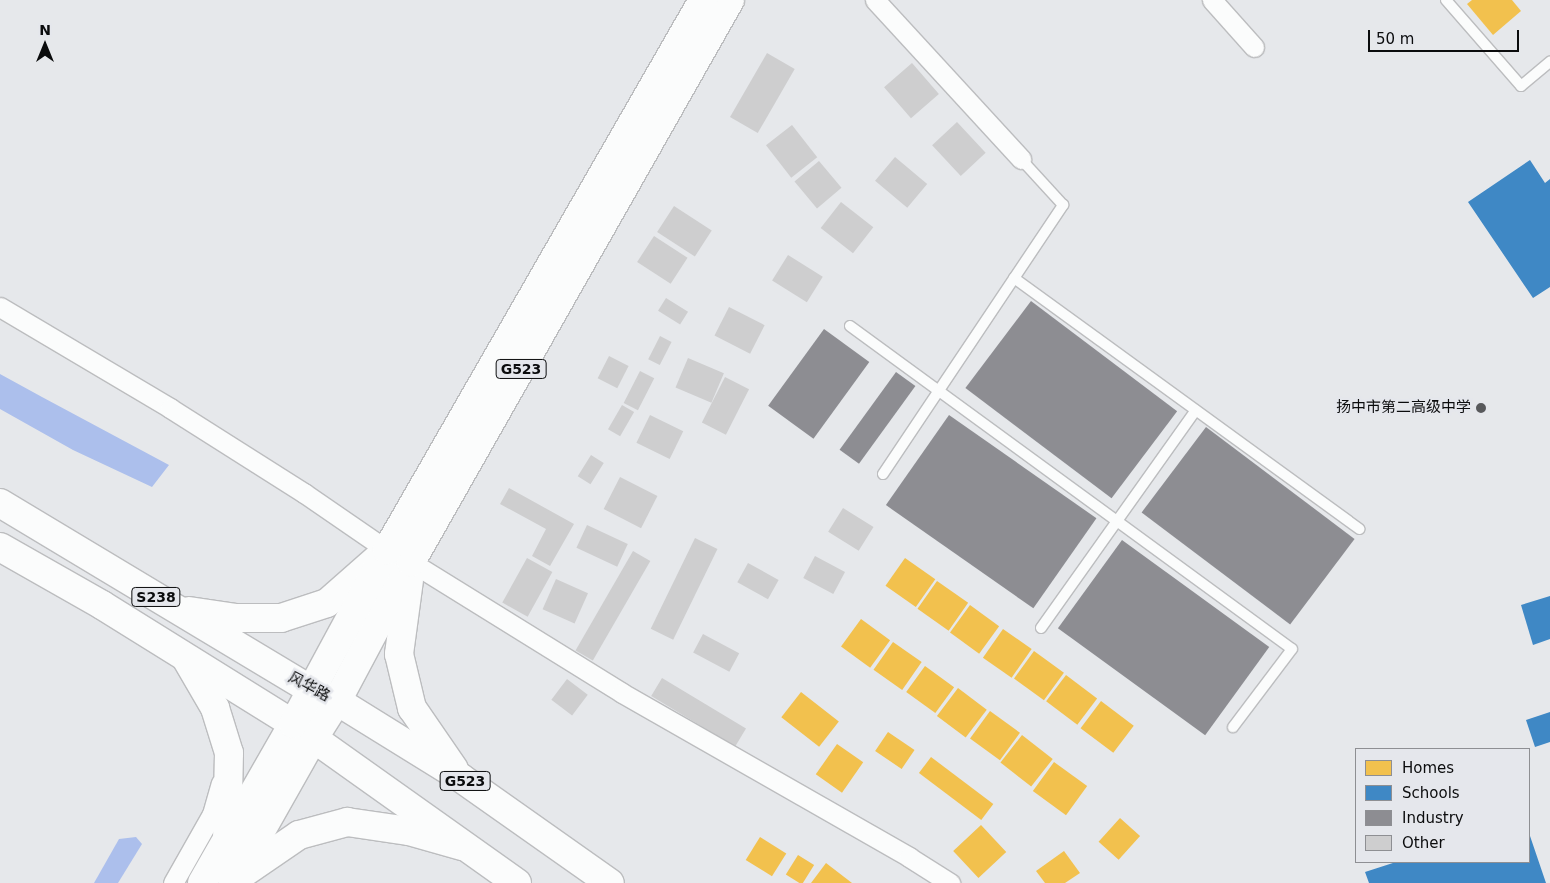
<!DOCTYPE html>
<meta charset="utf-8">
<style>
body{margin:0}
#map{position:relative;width:1550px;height:883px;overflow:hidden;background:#e6e8eb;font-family:"DejaVu Sans","Noto Sans SC",sans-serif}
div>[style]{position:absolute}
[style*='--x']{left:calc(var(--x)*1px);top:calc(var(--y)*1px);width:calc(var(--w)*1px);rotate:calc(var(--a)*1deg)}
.water>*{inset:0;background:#acbfec}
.homes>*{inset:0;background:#f2c14e;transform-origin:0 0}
.schools>*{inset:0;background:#3f88c5}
.industry>*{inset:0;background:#8d8d92;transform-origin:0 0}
.building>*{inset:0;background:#cececf;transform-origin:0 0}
.roads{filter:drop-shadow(1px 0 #bcbdbf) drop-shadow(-1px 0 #bcbdbf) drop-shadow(0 1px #bcbdbf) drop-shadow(0 -1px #bcbdbf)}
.service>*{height:10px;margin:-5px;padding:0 5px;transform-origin:5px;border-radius:5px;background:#fbfcfc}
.minor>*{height:19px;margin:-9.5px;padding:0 9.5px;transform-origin:9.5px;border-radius:9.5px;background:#fbfcfc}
.primary>*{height:28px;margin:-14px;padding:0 14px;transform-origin:14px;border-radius:14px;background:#fbfcfc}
.trunk>*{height:28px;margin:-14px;padding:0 14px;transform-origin:14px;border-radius:14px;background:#fbfcfc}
.dots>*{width:14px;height:14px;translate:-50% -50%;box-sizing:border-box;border:2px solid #e5e7ec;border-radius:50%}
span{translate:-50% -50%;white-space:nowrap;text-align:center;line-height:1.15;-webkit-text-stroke:5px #e5e7ec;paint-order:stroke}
.shield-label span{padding:1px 4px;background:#e5e7ec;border:1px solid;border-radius:4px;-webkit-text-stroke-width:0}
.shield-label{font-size:14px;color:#0b0c0d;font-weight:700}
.poi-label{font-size:15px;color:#0b0c0d}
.right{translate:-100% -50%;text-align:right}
.street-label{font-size:15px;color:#0b0c0d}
.legend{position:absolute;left:1355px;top:748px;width:175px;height:115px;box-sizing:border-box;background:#e5e7ec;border:1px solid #8e8f93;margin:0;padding:6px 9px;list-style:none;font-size:15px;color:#0b0c0d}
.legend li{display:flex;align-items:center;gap:10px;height:25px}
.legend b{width:25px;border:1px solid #8e8f93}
.north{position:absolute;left:20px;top:20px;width:50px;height:50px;-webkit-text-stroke:4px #e5e7ec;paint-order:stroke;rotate:0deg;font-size:14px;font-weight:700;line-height:20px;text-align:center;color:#0b0c0d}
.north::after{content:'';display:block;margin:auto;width:18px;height:22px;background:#0b0c0d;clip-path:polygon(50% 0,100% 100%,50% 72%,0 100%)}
.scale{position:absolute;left:1368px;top:30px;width:151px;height:22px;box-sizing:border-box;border:2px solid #0b0c0d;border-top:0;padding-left:6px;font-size:15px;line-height:18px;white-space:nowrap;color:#0b0c0d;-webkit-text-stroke:4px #e5e7ec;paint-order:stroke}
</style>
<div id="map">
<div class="water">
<i style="clip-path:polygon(0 374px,42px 397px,169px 465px,152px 487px,73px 450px,0 409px)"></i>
<i style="clip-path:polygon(136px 837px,142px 844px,118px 883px,94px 883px,119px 839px)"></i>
</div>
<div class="homes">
<i style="clip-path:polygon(1472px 0,1512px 0,1521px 11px,1493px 35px,1467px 4px)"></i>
<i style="left:905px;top:558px;width:37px;height:34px;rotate:35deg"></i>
<i style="left:937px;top:581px;width:38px;height:34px;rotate:35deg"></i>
<i style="left:970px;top:605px;width:36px;height:34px;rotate:36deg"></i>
<i style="left:861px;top:619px;width:36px;height:34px;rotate:36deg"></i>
<i style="left:1003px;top:629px;width:35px;height:35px;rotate:35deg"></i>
<i style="left:893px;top:642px;width:35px;height:34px;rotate:35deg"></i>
<i style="left:1034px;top:651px;width:37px;height:34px;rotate:36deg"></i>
<i style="left:925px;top:666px;width:36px;height:32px;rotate:36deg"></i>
<i style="left:1066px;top:675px;width:39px;height:33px;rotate:37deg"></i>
<i style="left:958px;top:688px;width:36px;height:35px;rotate:37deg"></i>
<i style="left:801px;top:692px;width:48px;height:32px;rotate:38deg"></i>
<i style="left:1101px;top:701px;width:41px;height:34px;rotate:37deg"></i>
<i style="left:990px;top:711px;width:37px;height:34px;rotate:36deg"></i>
<i style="left:888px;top:732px;width:32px;height:23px;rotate:34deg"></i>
<i style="left:1022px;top:735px;width:39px;height:35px;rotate:38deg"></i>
<i style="left:837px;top:744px;width:32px;height:37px;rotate:35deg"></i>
<i style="left:931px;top:757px;width:78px;height:20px;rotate:37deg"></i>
<i style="left:1054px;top:762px;width:41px;height:36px;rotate:36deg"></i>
<i style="left:1120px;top:818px;width:27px;height:32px;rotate:42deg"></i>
<i style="left:981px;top:825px;width:37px;height:38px;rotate:47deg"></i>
<i style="left:760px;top:837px;width:31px;height:27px;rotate:32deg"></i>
<i style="clip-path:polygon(1064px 851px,1080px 873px,1065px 883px,1045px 883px,1036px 871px)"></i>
<i style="left:798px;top:855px;width:19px;height:23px;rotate:32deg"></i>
<i style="clip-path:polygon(826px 863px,852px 883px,811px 883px)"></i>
</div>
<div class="schools">
<i style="clip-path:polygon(1530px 160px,1545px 183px,1550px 179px,1550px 287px,1533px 298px,1468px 202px)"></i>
<i style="clip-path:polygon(1550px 596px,1550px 639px,1533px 645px,1521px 605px)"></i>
<i style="clip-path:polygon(1550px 712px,1550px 742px,1535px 747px,1526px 720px)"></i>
<i style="clip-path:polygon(1529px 833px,1546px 883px,1369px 883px,1365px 872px,1396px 862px,1529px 862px)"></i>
</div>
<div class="industry">
<i style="left:1031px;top:301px;width:183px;height:109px;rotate:37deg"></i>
<i style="left:824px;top:329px;width:56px;height:95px;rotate:36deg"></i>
<i style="left:896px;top:372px;width:24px;height:96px;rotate:36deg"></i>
<i style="left:949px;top:415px;width:180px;height:110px;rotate:35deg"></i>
<i style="left:1206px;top:427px;width:186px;height:107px;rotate:37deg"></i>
<i style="left:1122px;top:540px;width:182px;height:109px;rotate:36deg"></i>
</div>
<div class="building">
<i style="left:767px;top:53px;width:32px;height:74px;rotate:30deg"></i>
<i style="left:912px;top:63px;width:41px;height:37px;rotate:49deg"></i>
<i style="left:957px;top:122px;width:42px;height:34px;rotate:47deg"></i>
<i style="left:792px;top:125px;width:41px;height:33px;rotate:52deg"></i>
<i style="left:895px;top:157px;width:42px;height:31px;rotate:40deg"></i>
<i style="left:819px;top:161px;width:35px;height:32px;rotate:50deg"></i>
<i style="left:841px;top:202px;width:41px;height:33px;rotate:38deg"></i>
<i style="left:674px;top:206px;width:45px;height:31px;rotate:33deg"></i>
<i style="left:654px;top:236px;width:40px;height:31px;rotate:33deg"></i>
<i style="left:788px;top:255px;width:41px;height:30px;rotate:32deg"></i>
<i style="left:666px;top:298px;width:26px;height:15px;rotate:32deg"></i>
<i style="left:729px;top:307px;width:40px;height:32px;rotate:27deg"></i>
<i style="left:660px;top:336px;width:13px;height:26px;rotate:27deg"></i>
<i style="left:609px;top:356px;width:22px;height:25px;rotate:27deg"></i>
<i style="left:688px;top:358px;width:39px;height:32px;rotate:23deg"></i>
<i style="left:640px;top:371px;width:16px;height:36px;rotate:27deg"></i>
<i style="left:725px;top:377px;width:27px;height:51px;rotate:27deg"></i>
<i style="left:622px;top:405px;width:14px;height:28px;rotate:30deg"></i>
<i style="left:650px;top:415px;width:37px;height:31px;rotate:26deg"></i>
<i style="left:591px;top:455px;width:15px;height:25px;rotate:32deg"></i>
<i style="left:620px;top:477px;width:42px;height:36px;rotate:27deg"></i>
<i style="clip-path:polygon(509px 488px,574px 524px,550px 566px,532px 556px,546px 529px,500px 504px)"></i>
<i style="left:843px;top:508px;width:36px;height:28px;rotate:32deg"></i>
<i style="left:587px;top:525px;width:45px;height:25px;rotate:25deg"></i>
<i style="left:695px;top:538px;width:25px;height:101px;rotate:26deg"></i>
<i style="left:633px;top:551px;width:20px;height:115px;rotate:30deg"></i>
<i style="left:815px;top:556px;width:34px;height:25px;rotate:28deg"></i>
<i style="left:527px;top:558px;width:29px;height:51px;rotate:29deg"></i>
<i style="left:748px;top:563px;width:35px;height:22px;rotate:29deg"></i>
<i style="left:556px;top:579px;width:35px;height:33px;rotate:24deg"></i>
<i style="left:703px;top:634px;width:41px;height:21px;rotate:28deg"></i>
<i style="left:662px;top:678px;width:98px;height:21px;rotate:31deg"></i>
<i style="left:567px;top:679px;width:26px;height:26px;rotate:37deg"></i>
</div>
<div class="roads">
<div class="service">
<i style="--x:1446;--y:0;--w:114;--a:48.9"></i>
<i style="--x:1521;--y:86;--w:38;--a:-40"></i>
<i style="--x:1014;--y:278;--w:427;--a:36"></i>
<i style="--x:850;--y:326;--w:547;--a:36.16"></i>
<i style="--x:1292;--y:649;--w:98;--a:127.1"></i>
<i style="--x:883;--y:474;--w:324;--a:-56.2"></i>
<i style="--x:1063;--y:205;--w:62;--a:-132.4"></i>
<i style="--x:1041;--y:628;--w:267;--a:-54.6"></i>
</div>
<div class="minor">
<i style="--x:875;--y:0;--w:216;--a:47.4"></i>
<i style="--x:1212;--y:0;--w:63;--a:48.2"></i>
<i style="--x:0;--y:307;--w:198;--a:30.7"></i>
<i style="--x:170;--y:408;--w:159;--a:32.4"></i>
<i style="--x:304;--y:493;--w:101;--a:34.5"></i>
<i style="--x:411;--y:562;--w:248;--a:31.8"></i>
<i style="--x:622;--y:693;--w:331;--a:29.7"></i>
<i style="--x:909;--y:857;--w:49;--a:32.4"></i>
<i style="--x:173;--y:883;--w:79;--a:-60.5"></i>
<i style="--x:212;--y:814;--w:32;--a:-74"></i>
</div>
<div class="primary">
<i style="--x:0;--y:503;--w:365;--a:31"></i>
<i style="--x:0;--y:547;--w:117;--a:29.6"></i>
<i style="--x:102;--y:605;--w:225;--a:31.9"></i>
<i style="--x:293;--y:724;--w:183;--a:119.8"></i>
<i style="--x:189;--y:611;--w:48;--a:8.5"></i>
<i style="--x:236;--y:618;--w:45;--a:0"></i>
<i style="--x:281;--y:618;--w:48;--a:-18.1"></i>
<i style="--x:327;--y:603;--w:76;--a:-41.3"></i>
<i style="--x:187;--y:660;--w:56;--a:59.7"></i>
<i style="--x:215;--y:708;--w:47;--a:72.7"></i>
<i style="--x:229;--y:753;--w:85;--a:91.3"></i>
<i style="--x:236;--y:875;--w:156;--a:-60.5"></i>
<i style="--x:232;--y:881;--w:81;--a:-34.5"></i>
<i style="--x:299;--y:835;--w:50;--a:-15.2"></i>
<i style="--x:347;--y:822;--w:63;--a:8.3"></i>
<i style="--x:409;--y:831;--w:55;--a:15.8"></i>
</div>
<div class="trunk">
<i style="--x:409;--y:580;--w:75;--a:97.7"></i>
<i style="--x:399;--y:654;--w:56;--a:76.5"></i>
<i style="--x:412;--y:708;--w:74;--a:55.5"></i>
<i style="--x:320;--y:694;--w:18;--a:22"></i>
<i style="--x:337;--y:701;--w:146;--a:31.8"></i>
<i style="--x:461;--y:778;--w:182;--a:35.2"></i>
<i style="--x:313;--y:739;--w:45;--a:-57.7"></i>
<i style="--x:337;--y:701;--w:157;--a:-62"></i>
<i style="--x:411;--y:562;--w:646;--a:-60.42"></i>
<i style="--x:517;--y:883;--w:275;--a:-144.6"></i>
<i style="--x:293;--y:724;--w:198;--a:-61.6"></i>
<i style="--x:387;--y:550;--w:634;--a:-60.12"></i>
</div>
</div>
<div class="dots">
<i style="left:1481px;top:408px;background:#58595b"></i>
</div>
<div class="shield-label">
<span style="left:521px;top:369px">G523</span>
<span style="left:156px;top:597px">S238</span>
<span style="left:465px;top:781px">G523</span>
</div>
<div class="poi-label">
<span class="right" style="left:1471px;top:408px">扬中市第二高级中学</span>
</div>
<div class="street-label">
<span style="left:309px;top:687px;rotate:28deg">风华路</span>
</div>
<ul class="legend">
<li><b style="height:14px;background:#f2c14e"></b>Homes</li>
<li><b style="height:14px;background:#3f88c5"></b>Schools</li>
<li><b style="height:14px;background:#8d8d92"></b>Industry</li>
<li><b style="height:14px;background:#cececf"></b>Other</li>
</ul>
<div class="north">N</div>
<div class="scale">50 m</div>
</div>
